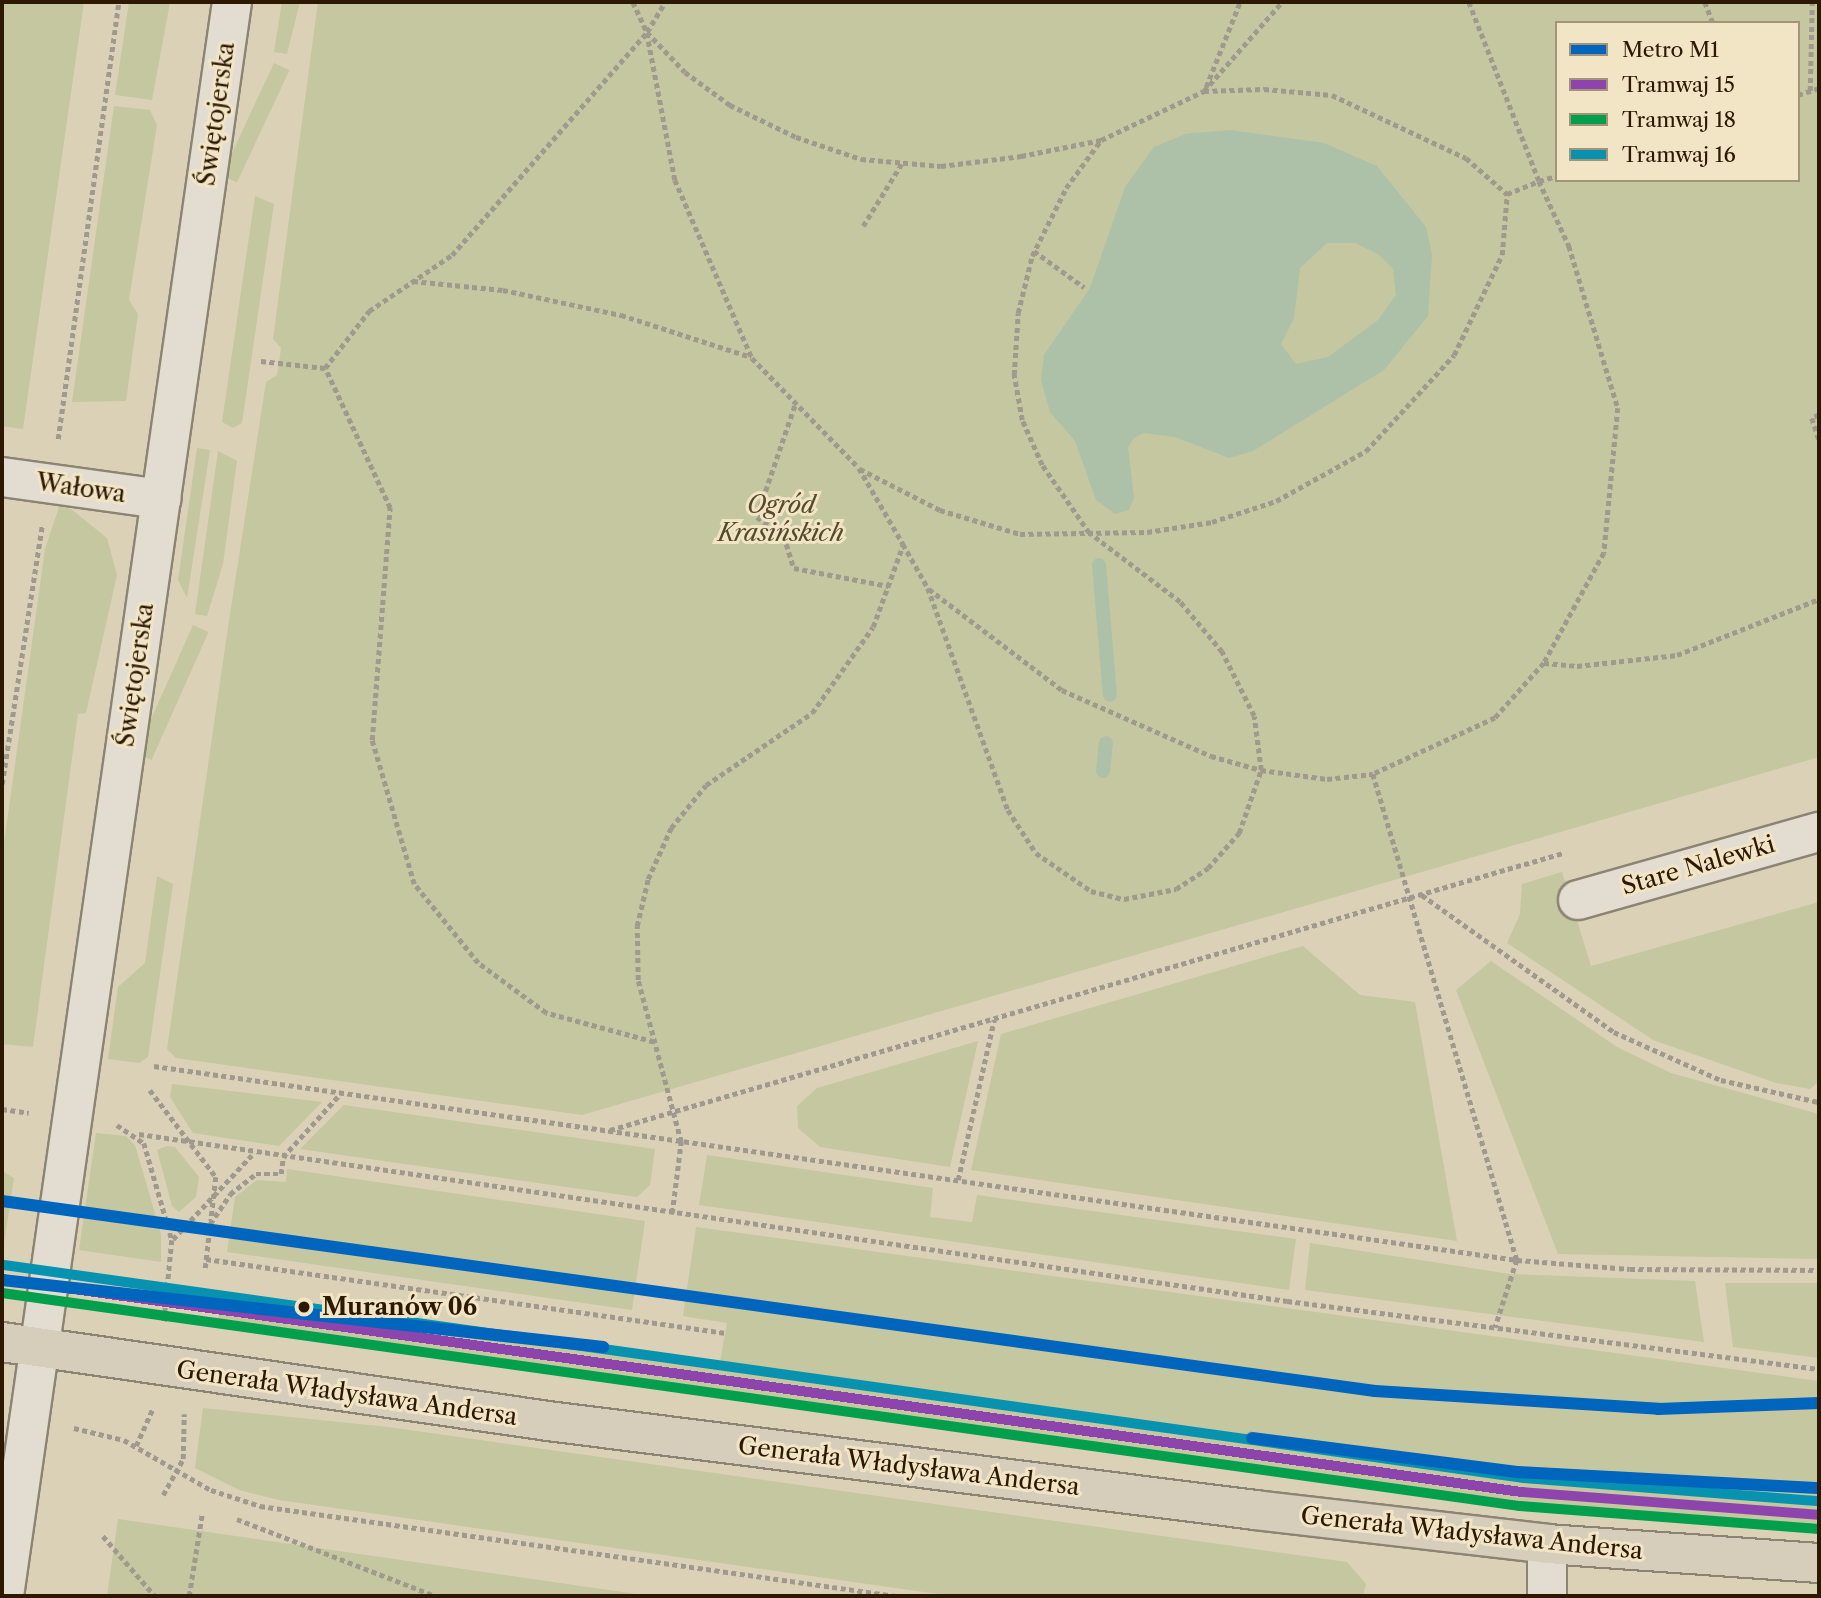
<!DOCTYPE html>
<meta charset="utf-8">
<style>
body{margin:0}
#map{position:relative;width:1821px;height:1598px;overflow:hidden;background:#dbd1b7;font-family:"Libre Caslon Text",serif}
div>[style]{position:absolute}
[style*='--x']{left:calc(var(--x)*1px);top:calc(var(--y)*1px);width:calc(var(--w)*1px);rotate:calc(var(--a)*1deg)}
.green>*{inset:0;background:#c4c79f;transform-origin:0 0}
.water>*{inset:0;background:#adc1a8}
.stream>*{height:14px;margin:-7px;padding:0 7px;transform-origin:7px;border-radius:7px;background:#adc1a8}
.path>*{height:4.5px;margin-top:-2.25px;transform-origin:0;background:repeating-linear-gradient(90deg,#a0998d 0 5px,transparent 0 8.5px)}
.roads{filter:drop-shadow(2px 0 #8c8473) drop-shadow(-2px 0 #8c8473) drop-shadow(0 2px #8c8473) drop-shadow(0 -2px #8c8473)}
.minor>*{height:38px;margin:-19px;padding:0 19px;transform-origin:19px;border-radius:19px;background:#e2ddd0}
.major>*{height:38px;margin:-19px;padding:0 19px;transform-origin:19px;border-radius:19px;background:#d6cebb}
.tram-1>*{height:10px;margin:-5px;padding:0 5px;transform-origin:5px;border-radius:5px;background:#8e44ad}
.tram-2>*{height:10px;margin:-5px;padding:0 5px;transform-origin:5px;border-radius:5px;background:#029f4d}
.tram-3>*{height:10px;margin:-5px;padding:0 5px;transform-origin:5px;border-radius:5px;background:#0793af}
.metro-1>*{height:12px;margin:-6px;padding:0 6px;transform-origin:6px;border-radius:6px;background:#0065bd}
.dots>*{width:19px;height:19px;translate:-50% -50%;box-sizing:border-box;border:4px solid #f1e5c6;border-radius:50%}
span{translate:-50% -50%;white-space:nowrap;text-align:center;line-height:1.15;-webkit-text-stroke:6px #f1e5c6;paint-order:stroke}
.street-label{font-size:24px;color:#2d1802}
.park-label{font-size:24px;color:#554a2b;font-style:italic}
.stop-label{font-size:24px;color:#2d1802;font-weight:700}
.left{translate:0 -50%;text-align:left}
.frame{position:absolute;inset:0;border:4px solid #2d1802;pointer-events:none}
.legend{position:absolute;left:1555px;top:21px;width:245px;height:161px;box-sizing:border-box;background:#f1e5c6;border:2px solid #a39378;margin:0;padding:9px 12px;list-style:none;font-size:21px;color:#2d1802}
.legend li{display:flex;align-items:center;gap:14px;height:35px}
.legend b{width:35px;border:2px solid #a39378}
</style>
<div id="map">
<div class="green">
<i style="clip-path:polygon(2px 2px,84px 2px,23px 429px,2px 426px)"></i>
<i style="clip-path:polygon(129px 2px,170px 2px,152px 100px,115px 95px)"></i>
<i style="clip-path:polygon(282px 2px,300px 2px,287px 54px,274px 52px)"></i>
<i style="clip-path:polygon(evenodd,318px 2px,1819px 2px,1819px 757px,582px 1115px,176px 1058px,167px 1049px,228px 627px,266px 382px,277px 375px,279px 363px,281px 348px,273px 339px,318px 2px,1557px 23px,1798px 23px,1798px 180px,1557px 180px,1557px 23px)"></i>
<i style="left:274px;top:63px;width:17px;height:124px;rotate:25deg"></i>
<i style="clip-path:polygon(114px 106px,150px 110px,157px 125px,129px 300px,138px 314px,126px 401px,72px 402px)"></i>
<i style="clip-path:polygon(255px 196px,274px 204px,242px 423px,233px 428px,222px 422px)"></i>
<i style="clip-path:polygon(197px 448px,210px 450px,187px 598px,178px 580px)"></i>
<i style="clip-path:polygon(218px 451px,237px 461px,223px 564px,207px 616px,195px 614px)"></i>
<i style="clip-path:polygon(59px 507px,71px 509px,107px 538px,117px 575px,86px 713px,78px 714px,33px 1047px,2px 1044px,2px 858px,45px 549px)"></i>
<i style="left:193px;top:625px;width:17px;height:140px;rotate:24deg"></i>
<i style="clip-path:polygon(1562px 872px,1591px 966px,1819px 902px,1819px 1081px,1810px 1089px,1776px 1083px,1653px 1040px,1507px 943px,1520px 914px,1522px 884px)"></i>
<i style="clip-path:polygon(157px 876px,173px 884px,148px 1057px,139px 1063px,108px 1059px,118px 987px,145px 963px)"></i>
<i style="clip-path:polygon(1303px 946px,1360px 995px,1415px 1002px,1457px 1241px,971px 1170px,1001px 1034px)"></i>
<i style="clip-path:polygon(1491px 961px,1617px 1047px,1671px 1073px,1819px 1114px,1819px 1259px,1558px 1254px,1456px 990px)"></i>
<i style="clip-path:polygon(978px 1041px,950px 1167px,820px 1147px,798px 1128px,797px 1106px,817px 1088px)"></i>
<i style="clip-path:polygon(172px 1084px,322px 1102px,279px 1146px,193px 1133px,170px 1097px)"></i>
<i style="clip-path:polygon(344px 1105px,655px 1149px,650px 1185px,637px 1197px,300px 1149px)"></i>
<i style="clip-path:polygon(96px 1133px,126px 1136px,135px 1145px,161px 1234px,161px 1262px,79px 1250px)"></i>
<i style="clip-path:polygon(167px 1146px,175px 1147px,199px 1177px,196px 1197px,179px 1212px,172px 1206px,157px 1150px)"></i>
<i style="clip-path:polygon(707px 1155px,933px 1188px,930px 1217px,972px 1222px,977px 1195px,1296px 1239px,1289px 1290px,699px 1205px)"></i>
<i style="clip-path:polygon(287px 1169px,645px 1221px,632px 1310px,227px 1252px,235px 1197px,257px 1180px,286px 1182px)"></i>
<i style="clip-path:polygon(2px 1171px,14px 1178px,4px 1243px,2px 1242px)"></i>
<i style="clip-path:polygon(696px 1227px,1819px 1381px,1819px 1527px,1526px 1503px,1172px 1461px,217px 1325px,222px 1292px,720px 1362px,727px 1323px,683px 1316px)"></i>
<i style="clip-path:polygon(1310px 1243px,1510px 1274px,1695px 1281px,1704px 1342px,1305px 1290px)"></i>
<i style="clip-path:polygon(1725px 1283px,1819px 1283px,1819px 1358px,1733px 1347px)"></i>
<i style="clip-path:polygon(203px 1408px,388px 1427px,1347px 1562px,1366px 1584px,1363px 1596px,952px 1596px,279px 1500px,239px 1490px,195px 1468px)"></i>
<i style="clip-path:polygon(118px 1519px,650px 1596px,107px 1596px)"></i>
</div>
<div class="water">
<i style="clip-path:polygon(evenodd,1230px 130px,1324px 143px,1377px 166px,1426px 227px,1432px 255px,1428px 316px,1384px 370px,1253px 451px,1229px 458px,1175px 437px,1144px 433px,1134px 438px,1128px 447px,1134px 498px,1129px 510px,1115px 514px,1096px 500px,1075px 441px,1050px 412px,1041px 380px,1044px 355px,1090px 288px,1125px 187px,1154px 147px,1185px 134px,1230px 130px,1327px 243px,1355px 243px,1378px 254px,1393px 269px,1396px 295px,1378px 320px,1328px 357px,1296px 364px,1281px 344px,1294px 318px,1300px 268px,1327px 243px)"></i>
</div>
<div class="stream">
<i style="--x:1099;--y:565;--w:130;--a:85.2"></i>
<i style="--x:1103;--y:771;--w:28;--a:-84"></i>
</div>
<div class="path">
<i style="--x:633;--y:2;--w:33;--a:65"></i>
<i style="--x:647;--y:32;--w:55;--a:46.5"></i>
<i style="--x:685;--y:72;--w:56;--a:36.3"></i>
<i style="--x:730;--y:105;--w:73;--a:25.9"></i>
<i style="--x:796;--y:137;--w:69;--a:18.7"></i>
<i style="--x:861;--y:159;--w:80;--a:5"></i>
<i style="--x:941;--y:166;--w:81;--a:-7.1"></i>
<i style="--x:1021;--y:156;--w:82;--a:-11.3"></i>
<i style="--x:1101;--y:140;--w:114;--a:-25.4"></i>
<i style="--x:1204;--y:91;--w:60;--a:-1.9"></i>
<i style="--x:1264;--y:89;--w:68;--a:5"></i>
<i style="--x:1332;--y:95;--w:148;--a:25.2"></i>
<i style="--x:1466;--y:158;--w:55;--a:41.3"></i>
<i style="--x:1507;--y:194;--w:35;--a:-22"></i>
<i style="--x:1539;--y:181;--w:72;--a:65.2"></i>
<i style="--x:1569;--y:246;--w:169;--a:73.2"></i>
<i style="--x:1618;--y:408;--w:146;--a:95.5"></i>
<i style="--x:1604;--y:553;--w:125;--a:118.6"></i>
<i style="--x:1544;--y:663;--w:74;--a:131.7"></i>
<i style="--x:1495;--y:718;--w:134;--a:155.3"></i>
<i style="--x:1373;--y:774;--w:507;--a:73.5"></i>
<i style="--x:1517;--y:1260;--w:71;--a:107.9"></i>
<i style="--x:1469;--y:2;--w:192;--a:68.6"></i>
<i style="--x:1539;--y:181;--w:19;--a:-16"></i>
<i style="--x:1705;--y:2;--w:22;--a:69"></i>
<i style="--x:647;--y:33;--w:150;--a:79.2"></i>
<i style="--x:675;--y:180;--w:194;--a:66.6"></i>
<i style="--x:752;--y:358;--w:153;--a:45.8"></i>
<i style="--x:859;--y:468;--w:88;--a:59.9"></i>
<i style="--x:903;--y:544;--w:51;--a:60.4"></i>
<i style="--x:928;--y:588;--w:236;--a:70.2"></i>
<i style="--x:1008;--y:810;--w:51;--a:56.9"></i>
<i style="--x:1036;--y:853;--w:67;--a:34.6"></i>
<i style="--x:1091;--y:891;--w:34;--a:14"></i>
<i style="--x:1124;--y:899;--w:53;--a:-10.9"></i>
<i style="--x:1176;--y:889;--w:38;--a:-33"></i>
<i style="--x:1208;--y:868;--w:47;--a:-48.5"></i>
<i style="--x:1239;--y:833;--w:67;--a:-70.8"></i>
<i style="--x:1261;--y:770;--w:67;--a:7.8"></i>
<i style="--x:1327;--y:779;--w:46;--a:-6.2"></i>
<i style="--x:1206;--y:87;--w:92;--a:-68.2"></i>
<i style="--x:1204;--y:91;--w:118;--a:-48.8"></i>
<i style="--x:1810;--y:91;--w:89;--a:-88.7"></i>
<i style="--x:1798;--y:95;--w:22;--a:-18"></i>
<i style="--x:863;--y:226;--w:74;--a:-58.2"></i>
<i style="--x:1034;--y:251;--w:62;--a:35.8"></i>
<i style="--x:413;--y:281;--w:90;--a:5.7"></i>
<i style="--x:503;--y:290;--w:121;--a:12"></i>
<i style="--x:621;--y:315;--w:137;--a:17.9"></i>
<i style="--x:261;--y:361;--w:64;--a:6.2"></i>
<i style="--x:795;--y:406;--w:117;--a:108.9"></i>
<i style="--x:757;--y:517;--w:33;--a:35"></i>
<i style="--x:784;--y:536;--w:34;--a:73"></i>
<i style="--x:794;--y:568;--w:96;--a:10.8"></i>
<i style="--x:1819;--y:415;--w:8;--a:157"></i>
<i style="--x:1812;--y:418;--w:23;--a:72"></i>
<i style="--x:58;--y:439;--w:441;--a:-82.1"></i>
<i style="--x:860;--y:469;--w:90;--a:27.1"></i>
<i style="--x:940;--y:510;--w:84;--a:16.7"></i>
<i style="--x:1020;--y:534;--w:127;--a:-0.9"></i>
<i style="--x:1147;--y:532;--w:66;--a:-8.7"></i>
<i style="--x:1212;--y:522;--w:67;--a:-18.2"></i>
<i style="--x:1276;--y:501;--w:103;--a:-29.1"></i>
<i style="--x:1366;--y:451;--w:130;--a:-47.5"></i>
<i style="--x:1454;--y:355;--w:111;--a:-64.4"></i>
<i style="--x:1502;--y:255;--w:61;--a:-85.3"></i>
<i style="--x:929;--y:589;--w:167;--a:37.2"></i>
<i style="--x:1062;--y:690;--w:163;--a:23.9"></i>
<i style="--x:1211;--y:756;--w:52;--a:15.6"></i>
<i style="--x:1261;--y:770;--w:54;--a:-97.4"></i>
<i style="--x:1254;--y:716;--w:72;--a:-116.6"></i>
<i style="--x:1222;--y:652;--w:65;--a:-130"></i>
<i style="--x:1180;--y:602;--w:114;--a:-142.8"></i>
<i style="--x:1089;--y:533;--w:83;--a:-124.7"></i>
<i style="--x:1042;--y:465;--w:49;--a:-114"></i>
<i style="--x:1022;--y:420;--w:46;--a:-100.1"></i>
<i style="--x:1014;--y:375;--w:62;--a:-86.3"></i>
<i style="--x:1018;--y:313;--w:59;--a:-76.2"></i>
<i style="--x:1032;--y:256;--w:76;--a:-63.4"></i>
<i style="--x:1066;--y:188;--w:59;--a:-53.9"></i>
<i style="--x:1544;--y:663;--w:33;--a:5"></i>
<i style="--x:1577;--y:666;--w:101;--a:-6.3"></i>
<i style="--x:1677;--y:655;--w:153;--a:-21.5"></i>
<i style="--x:2;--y:784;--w:262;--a:-81.2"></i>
<i style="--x:1422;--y:895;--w:236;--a:35.5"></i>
<i style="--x:1614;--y:1032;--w:117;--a:24.2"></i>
<i style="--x:1721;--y:1080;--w:100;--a:12.7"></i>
<i style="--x:654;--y:1042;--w:112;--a:-165"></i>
<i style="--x:546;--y:1013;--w:84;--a:-143.7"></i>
<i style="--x:478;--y:963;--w:102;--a:-129"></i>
<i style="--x:414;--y:884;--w:150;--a:-106.3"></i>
<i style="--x:372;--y:740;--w:233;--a:-85.6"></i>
<i style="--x:390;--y:508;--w:154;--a:-114.9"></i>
<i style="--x:325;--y:368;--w:72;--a:-52.3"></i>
<i style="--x:369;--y:311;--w:100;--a:-34"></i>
<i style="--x:452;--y:255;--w:296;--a:-48.8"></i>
<i style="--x:647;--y:32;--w:35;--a:-59"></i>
<i style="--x:154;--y:1066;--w:1377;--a:8.1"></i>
<i style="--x:1517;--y:1260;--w:113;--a:4.6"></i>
<i style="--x:1630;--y:1269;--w:189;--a:0.3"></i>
<i style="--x:150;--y:1090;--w:109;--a:52.8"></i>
<i style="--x:216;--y:1177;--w:44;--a:96.5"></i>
<i style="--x:2;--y:1109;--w:27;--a:8"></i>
<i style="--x:117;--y:1125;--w:32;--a:34"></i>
<i style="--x:144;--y:1143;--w:101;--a:73.9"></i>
<i style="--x:172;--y:1240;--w:83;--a:95.5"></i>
<i style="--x:610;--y:1130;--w:992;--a:-16.21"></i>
<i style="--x:139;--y:1134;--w:1160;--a:8.28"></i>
<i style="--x:1287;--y:1301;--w:536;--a:7.28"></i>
<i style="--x:958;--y:1180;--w:164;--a:-77.3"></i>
<i style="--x:672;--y:1213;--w:72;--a:-82.8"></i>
<i style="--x:681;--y:1142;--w:168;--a:-104.9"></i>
<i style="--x:638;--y:980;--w:54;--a:-91.1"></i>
<i style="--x:637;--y:926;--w:48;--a:-76.8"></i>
<i style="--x:648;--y:879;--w:56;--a:-65.7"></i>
<i style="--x:671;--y:828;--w:55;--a:-50.9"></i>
<i style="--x:706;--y:785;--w:128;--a:-34.2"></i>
<i style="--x:812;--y:713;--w:105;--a:-54.7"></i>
<i style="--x:873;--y:627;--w:87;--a:-69.9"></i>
<i style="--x:173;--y:1239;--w:115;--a:-46.8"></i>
<i style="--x:206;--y:1259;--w:525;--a:8.1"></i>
<i style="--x:205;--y:1268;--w:44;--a:-83.5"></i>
<i style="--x:210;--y:1224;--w:36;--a:-56"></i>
<i style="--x:230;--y:1194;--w:33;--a:-38"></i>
<i style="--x:256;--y:1174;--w:25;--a:0"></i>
<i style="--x:281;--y:1174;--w:17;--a:-83"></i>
<i style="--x:283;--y:1157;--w:86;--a:-47.8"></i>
<i style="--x:74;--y:1428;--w:51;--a:13.5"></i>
<i style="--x:124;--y:1440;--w:100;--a:29.9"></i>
<i style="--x:211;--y:1490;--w:52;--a:18.1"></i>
<i style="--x:260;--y:1506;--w:642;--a:8.05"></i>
<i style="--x:136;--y:1446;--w:42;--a:-65.9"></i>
<i style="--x:163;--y:1495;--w:41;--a:-60.9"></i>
<i style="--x:183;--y:1459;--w:45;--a:-88.7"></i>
<i style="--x:237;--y:1519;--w:213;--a:21.2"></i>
<i style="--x:103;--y:1536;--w:79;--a:49.1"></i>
<i style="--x:189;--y:1596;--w:83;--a:-81"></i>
</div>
<div class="roads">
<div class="minor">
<i style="--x:2;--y:477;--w:161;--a:7.9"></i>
<i style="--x:1578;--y:900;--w:250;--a:-15.8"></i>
<i style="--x:4;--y:1596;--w:1610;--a:-81.86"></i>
<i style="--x:1547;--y:1596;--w:52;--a:-90"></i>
</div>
<div class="major">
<i style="--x:2;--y:1342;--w:552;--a:8.23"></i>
<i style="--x:548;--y:1421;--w:713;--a:7.17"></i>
<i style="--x:1255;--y:1510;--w:294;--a:6.6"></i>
<i style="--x:1547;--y:1544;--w:273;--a:4"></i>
</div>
</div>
<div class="tram-1">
<i style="--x:2;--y:1279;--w:1535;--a:7.98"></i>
<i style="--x:1522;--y:1492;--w:298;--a:4.4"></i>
</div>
<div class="tram-2">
<i style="--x:2;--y:1293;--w:1533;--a:7.99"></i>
<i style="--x:1520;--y:1506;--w:299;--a:4.4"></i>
</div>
<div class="tram-3">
<i style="--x:4;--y:1265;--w:1535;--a:7.98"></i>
<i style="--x:1524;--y:1478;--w:296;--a:4.5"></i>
</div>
<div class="metro-1">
<i style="--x:2;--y:1201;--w:1386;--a:7.88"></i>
<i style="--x:1375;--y:1391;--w:284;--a:3.6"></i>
<i style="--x:1658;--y:1409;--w:161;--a:-2.1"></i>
<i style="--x:2;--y:1280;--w:605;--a:6.36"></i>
<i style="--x:1252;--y:1438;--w:269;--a:7.3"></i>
<i style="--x:1519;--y:1472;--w:300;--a:3.1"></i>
</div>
<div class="dots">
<i style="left:304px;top:1307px;background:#2d1802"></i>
</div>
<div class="street-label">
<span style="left:216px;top:114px;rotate:-82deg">Świętojerska</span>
<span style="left:81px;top:488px;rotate:8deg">Wałowa</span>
<span style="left:135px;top:675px;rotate:-82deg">Świętojerska</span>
<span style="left:1698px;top:865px;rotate:-16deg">Stare Nalewki</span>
<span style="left:347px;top:1393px;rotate:8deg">Generała Władysława Andersa</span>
<span style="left:909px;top:1466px;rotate:7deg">Generała Władysława Andersa</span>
<span style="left:1472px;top:1533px;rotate:6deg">Generała Władysława Andersa</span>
</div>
<div class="park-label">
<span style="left:781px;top:519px">Ogród<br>Krasińskich</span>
</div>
<div class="stop-label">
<span class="left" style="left:322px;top:1307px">Muranów 06</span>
</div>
<div class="frame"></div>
<ul class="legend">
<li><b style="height:9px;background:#0065bd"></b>Metro M1</li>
<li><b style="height:9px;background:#8e44ad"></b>Tramwaj 15</li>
<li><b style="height:9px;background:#029f4d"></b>Tramwaj 18</li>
<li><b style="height:9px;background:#0793af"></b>Tramwaj 16</li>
</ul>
</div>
